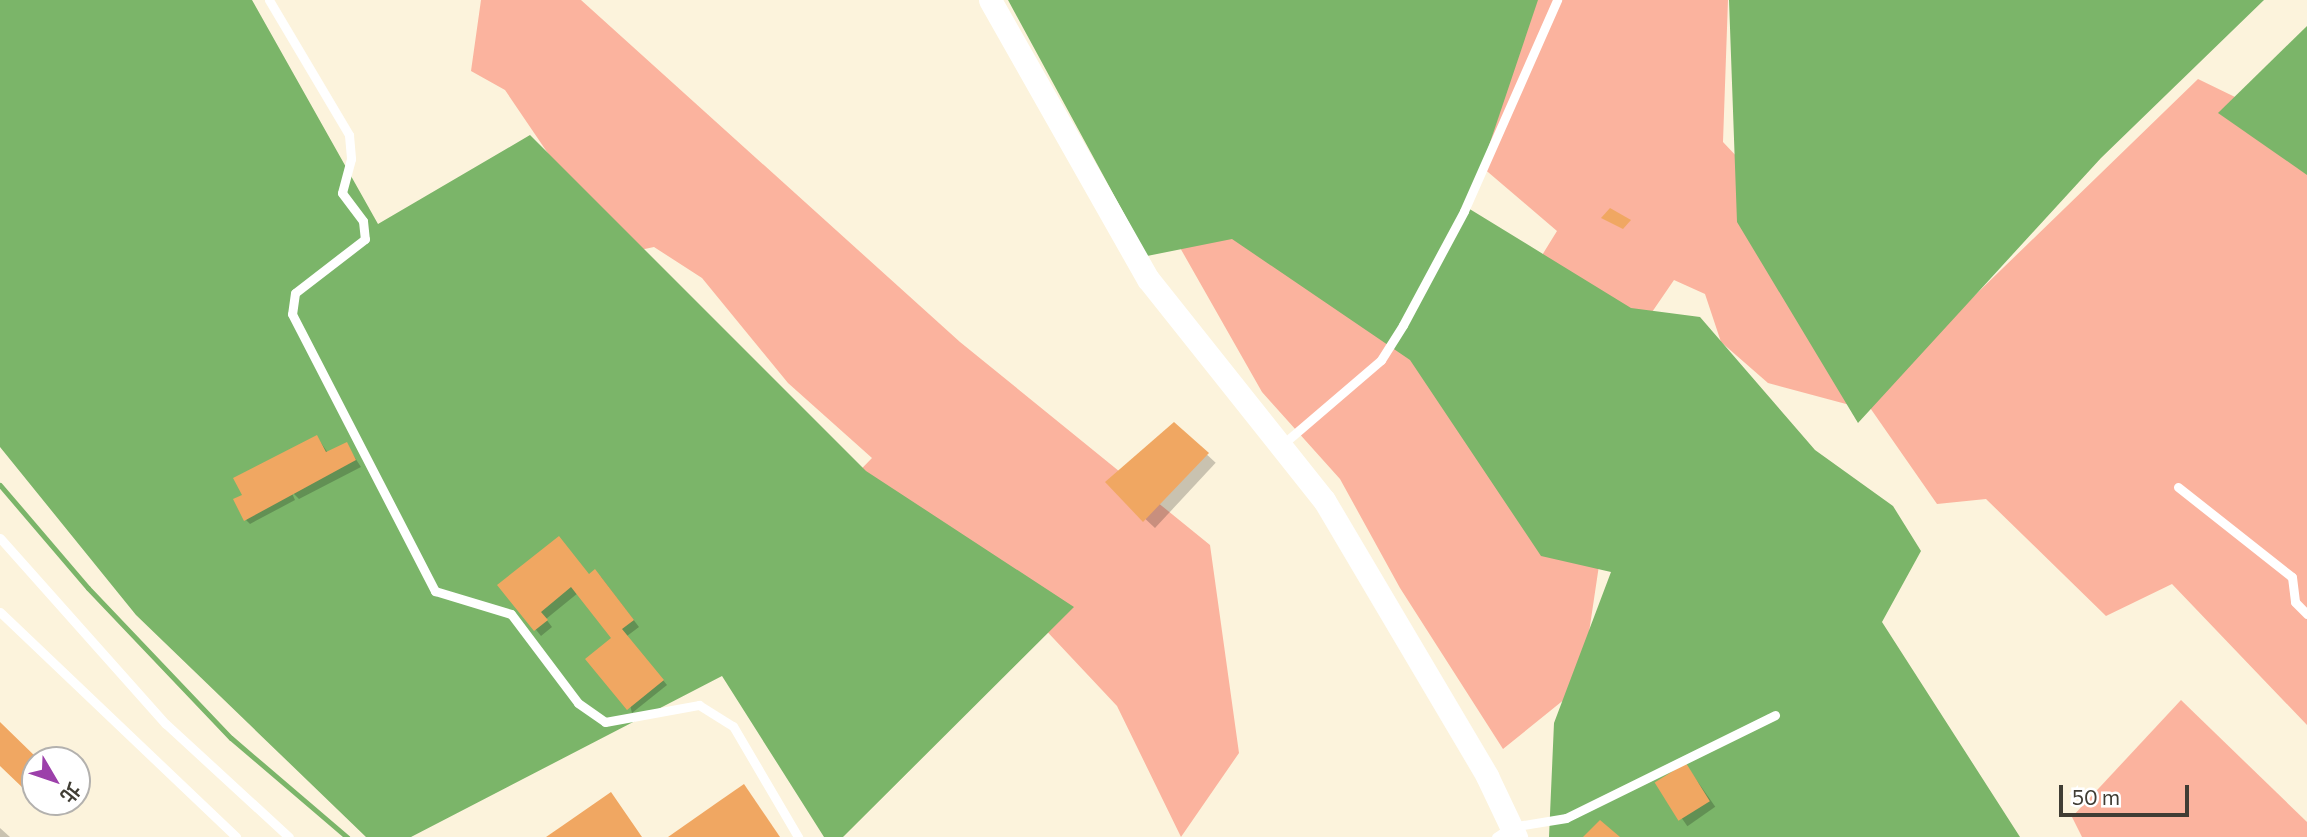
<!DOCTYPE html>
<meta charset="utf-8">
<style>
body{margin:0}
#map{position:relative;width:2307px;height:837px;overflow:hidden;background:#fcf3dc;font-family:Commissioner,"Noto Sans TC",sans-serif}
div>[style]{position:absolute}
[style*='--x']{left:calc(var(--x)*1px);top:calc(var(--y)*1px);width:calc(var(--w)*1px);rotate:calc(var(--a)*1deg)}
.green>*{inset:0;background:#fbb39e}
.water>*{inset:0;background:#7bb569}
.shadow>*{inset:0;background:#0003;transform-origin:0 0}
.stream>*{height:5px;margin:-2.5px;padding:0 2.5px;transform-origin:2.5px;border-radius:2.5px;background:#7bb569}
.building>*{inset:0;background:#f0a762;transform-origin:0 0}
.service>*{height:9px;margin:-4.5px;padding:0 4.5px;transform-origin:4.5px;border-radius:4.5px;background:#fff}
.tertiary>*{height:23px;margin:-11.5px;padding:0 11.5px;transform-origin:11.5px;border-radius:11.5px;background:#fff}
span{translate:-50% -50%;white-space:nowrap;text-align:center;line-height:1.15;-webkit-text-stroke:6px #fff;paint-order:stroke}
.north{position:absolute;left:21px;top:746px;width:70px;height:70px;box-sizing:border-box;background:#fff;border:2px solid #b3b1ae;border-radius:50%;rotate:129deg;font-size:19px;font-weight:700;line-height:28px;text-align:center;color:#403d34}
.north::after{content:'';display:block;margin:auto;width:24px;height:32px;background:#9c40aa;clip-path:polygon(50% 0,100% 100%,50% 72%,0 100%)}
.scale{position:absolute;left:2059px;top:785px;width:130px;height:32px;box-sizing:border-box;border:4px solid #403d34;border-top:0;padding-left:9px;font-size:21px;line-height:24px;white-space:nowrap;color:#403d34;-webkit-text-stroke:5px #fff;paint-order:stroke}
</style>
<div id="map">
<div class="green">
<i style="clip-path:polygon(481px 0,581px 0,960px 342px,1210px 545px,1239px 753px,1181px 837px,1117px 706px,1010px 592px,835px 496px,872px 458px,788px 383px,702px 278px,654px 247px,617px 255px,505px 90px,471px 71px)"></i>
<i style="clip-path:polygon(1524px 0,1728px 0,1723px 142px,1851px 278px,1905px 363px,2198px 79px,2307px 132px,2307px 725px,2172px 584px,2106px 616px,1986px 499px,1937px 504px,1866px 402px,1861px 408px,1768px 383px,1721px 342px,1705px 294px,1674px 280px,1554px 455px,1601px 552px,1581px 686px,1503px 749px,1400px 588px,1340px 479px,1262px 392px,1162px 216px,1283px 237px,1484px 349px,1557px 231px,1468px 155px)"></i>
<i style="clip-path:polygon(2181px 700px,2307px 822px,2307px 837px,2082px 837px,2072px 817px)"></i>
</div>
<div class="water">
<i style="clip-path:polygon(0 0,252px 0,378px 224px,530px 135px,866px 471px,1074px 607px,843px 837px,824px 837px,722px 676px,411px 837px,366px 837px,136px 615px,0 447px)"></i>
<i style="clip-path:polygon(1008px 0,1538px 0,1468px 208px,1631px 308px,1700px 317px,1815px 450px,1893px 506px,1921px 551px,1882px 622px,2020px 837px,1549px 837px,1554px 723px,1611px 572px,1541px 556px,1410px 360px,1232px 239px,1147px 256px)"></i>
<i style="clip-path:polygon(1729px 0,2264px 0,2101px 158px,1858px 423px,1737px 222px)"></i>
<i style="clip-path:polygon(2307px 26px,2307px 175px,2218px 113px)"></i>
</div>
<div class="shadow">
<i style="left:1174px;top:424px;width:57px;height:89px;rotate:43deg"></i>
<i style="clip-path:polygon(317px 437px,328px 453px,346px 444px,361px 467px,299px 499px,291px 491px,295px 500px,250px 524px,246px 520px)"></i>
<i style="clip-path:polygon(589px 575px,601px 577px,639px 627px,627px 636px,667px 685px,632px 713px,613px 638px,578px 593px,546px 619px,552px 627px,541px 636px,500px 585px)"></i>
<i style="clip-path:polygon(0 725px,37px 760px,32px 794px,0 764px)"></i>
<i style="left:1686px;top:765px;width:51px;height:34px;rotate:55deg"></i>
<i style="clip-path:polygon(0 828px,10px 837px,0 837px)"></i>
</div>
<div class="stream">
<i style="--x:0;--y:485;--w:135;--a:49.5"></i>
<i style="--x:88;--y:588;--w:207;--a:46.4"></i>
<i style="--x:231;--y:738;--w:153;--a:40.5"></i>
</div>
<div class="building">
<i style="clip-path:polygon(1610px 208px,1631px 220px,1623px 229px,1601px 218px)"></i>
<i style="clip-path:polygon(1174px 422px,1209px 453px,1143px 522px,1105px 482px)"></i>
<i style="clip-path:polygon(317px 435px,326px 452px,347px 442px,356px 460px,244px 521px,233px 499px,242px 495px,233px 478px)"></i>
<i style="clip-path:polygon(559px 536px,589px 574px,595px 569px,634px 620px,622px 629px,664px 680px,627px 710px,585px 659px,611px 638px,571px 587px,541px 612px,548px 620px,534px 631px,497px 585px)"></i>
<i style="clip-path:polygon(0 722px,39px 760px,35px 760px,35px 778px,24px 789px,0 766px)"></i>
<i style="left:1686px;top:763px;width:45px;height:37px;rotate:58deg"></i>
<i style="clip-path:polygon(744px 784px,780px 837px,668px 837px,718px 802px)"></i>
<i style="clip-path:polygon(611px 792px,642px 837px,546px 837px,562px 826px)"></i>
<i style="clip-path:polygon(1600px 820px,1620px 837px,1583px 837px)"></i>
</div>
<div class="service">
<i style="--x:269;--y:0;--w:157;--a:59.3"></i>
<i style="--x:349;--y:135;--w:24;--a:85"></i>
<i style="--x:351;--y:159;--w:35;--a:105"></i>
<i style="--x:342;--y:193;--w:35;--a:53"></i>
<i style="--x:363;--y:221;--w:18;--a:84"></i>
<i style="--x:365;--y:239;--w:88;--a:142.4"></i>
<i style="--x:295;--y:293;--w:21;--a:98"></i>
<i style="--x:292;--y:314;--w:312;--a:62.7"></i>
<i style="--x:435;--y:591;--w:79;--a:16.8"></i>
<i style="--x:511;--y:614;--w:111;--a:53"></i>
<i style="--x:578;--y:703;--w:33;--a:35"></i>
<i style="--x:605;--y:722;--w:96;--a:-10.3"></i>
<i style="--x:699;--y:705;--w:40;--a:32"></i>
<i style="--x:733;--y:726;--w:129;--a:59.6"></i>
<i style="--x:1283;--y:444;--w:129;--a:-40.6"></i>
<i style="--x:1381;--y:360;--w:41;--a:-57.8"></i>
<i style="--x:1403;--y:325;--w:129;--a:-61.8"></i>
<i style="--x:1464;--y:211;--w:231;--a:-66.2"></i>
<i style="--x:2178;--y:487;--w:145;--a:38.3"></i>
<i style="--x:2292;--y:577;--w:25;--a:83"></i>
<i style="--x:2295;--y:602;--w:17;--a:45"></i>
<i style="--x:0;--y:538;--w:249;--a:48.3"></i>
<i style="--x:166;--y:724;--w:167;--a:42.6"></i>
<i style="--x:0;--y:612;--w:326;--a:43.6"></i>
<i style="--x:1496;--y:837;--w:18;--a:-34"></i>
<i style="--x:1511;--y:827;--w:56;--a:-9.3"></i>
<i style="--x:1566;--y:818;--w:233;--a:-26.2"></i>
</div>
<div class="tertiary">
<i style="--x:990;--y:0;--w:321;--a:60.5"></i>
<i style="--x:1148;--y:279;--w:283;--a:51.5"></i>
<i style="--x:1324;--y:500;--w:321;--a:59.4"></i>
<i style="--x:1487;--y:776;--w:68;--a:64.6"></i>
</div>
<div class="north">北</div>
<div class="scale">50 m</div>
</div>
